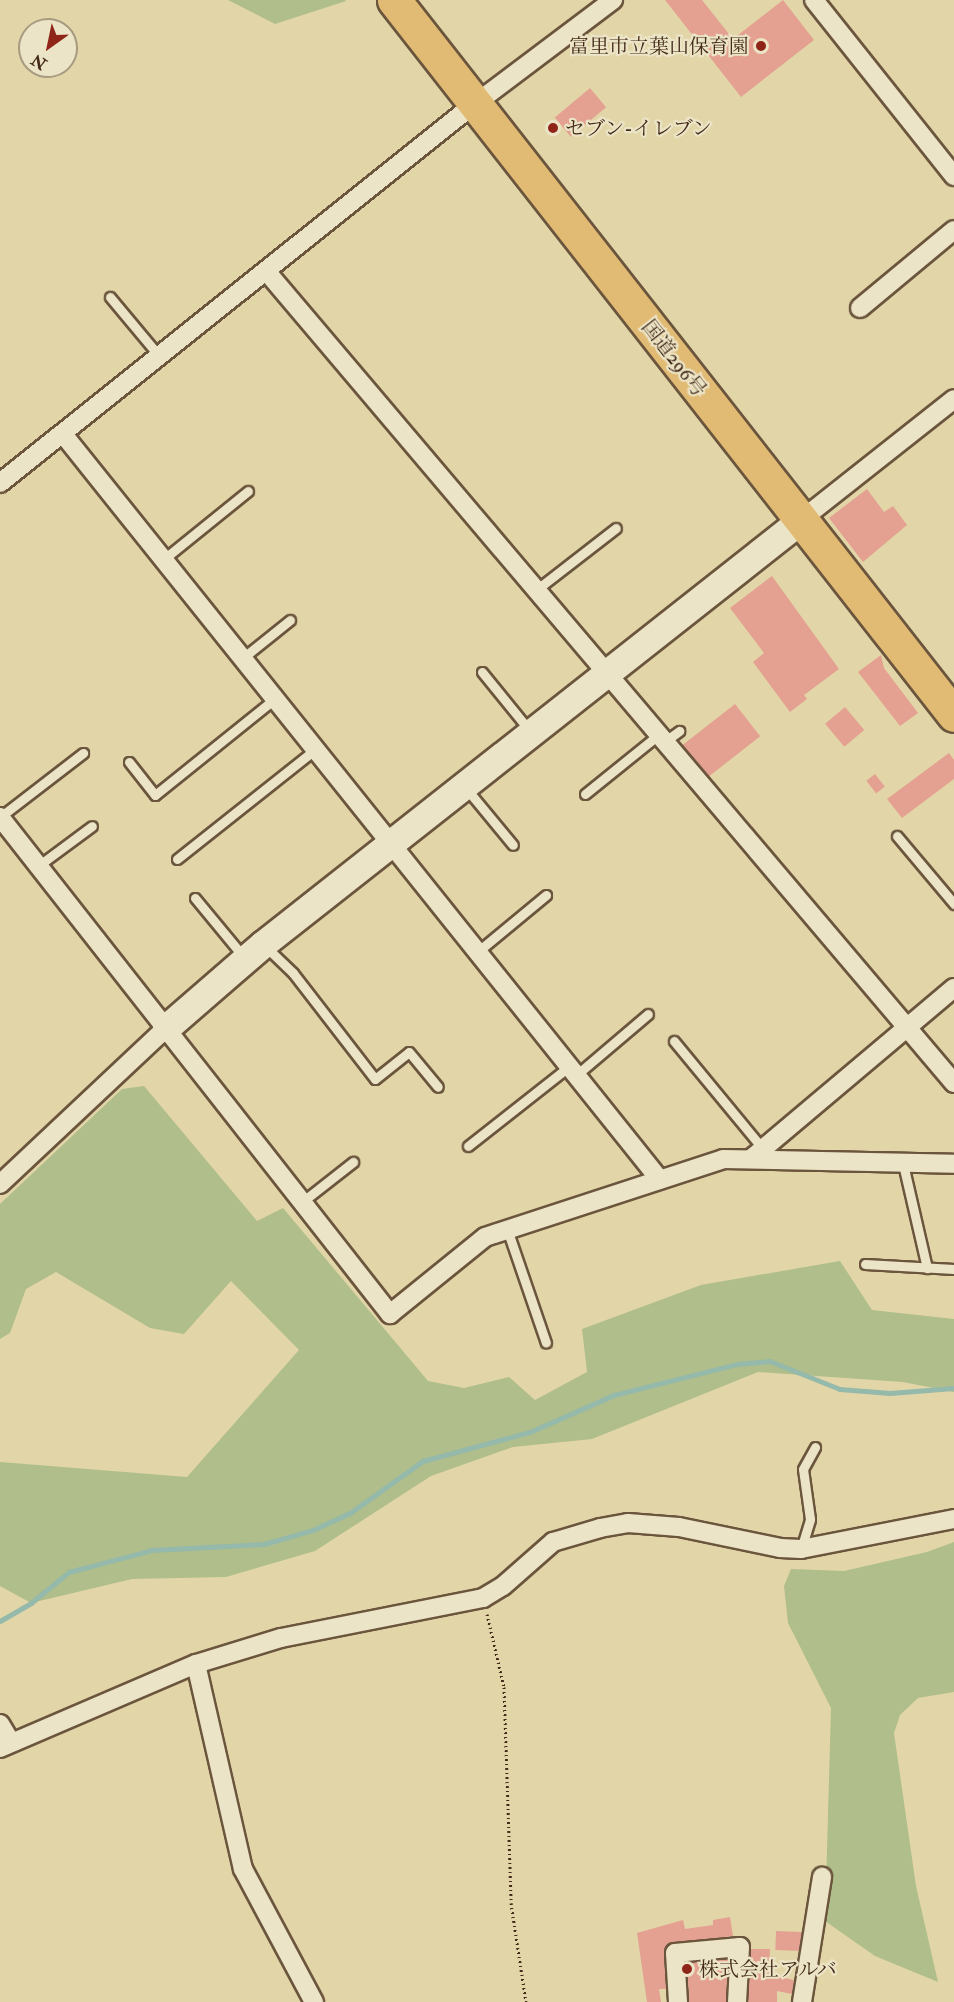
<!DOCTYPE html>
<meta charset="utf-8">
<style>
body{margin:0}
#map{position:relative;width:954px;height:2002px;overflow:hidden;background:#e2d6a8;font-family:"IM FELL Double Pica","Noto Serif JP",serif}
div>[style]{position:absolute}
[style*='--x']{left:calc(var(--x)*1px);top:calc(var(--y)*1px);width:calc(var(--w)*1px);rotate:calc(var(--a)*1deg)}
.green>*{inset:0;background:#afbe8a}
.stream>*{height:4.5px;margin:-2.25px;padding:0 2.25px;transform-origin:2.25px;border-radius:2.25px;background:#95b9aa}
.building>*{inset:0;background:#e4a191;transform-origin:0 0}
.path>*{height:3px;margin-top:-1.5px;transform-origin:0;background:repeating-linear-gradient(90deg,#432a19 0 1.5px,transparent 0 4.5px)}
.roads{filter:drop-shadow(2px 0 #6b553d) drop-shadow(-2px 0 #6b553d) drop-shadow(0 2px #6b553d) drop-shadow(0 -2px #6b553d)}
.lane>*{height:9px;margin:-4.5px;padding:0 4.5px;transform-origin:4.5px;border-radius:4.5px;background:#ece4c6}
.street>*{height:18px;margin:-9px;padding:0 9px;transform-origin:9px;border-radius:9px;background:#ece4c6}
.secondary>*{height:27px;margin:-13.5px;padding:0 13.5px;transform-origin:13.5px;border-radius:13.5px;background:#ece4c6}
.highway>*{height:33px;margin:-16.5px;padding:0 16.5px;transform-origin:16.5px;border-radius:16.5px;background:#e1bb74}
.dots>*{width:16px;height:16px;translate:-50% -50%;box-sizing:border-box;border:3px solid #ece4c6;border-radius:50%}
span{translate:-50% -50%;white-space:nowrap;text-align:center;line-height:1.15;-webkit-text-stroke:4.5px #ece4c6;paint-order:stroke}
.poi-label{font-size:20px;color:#432a19}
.right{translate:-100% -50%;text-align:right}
.left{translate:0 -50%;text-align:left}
.street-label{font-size:20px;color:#432a19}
.north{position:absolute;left:18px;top:18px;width:60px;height:60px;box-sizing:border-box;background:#ece4c6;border:2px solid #a89a81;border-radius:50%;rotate:213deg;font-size:16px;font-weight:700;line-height:24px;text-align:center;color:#432a19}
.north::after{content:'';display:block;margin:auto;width:21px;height:27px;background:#8f2418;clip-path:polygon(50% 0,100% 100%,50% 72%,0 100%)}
</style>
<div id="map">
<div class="green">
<i style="clip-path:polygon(228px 0,345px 0,346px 1px,275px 24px)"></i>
<i style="clip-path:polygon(144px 1086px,257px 1221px,283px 1208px,428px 1381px,464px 1388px,509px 1377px,535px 1400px,587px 1372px,582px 1329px,701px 1285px,840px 1261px,872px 1310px,954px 1319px,954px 1392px,903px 1382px,758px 1372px,592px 1439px,513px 1447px,431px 1476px,315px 1551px,226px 1577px,132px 1579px,31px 1603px,0 1586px,0 1462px,187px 1477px,299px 1350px,231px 1281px,184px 1334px,150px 1328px,56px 1272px,26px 1289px,10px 1333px,0 1339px,0 1204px,122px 1089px)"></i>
<i style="clip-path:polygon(954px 1542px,954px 1692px,918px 1698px,900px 1715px,894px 1733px,916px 1886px,938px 1982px,875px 1956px,825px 1921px,831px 1708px,788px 1623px,784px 1586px,791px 1569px,844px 1571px,927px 1552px)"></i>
</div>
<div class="stream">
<i style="--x:0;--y:1621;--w:36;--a:-30"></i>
<i style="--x:31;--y:1603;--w:49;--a:-39.2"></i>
<i style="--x:69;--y:1572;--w:86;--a:-14.8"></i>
<i style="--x:152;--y:1550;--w:112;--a:-3.1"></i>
<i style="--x:264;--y:1544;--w:51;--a:-15.9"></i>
<i style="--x:313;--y:1530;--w:41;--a:-24.7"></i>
<i style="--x:350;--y:1513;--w:90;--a:-35.5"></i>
<i style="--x:423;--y:1461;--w:111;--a:-15.2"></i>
<i style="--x:530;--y:1432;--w:92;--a:-23.8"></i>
<i style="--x:614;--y:1395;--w:127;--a:-14.1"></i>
<i style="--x:737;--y:1364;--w:33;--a:-5"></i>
<i style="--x:770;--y:1361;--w:75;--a:21.8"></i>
<i style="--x:840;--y:1389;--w:50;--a:4.6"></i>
<i style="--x:890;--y:1393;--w:64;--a:-4.5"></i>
</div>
<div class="building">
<i style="clip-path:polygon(665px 0,702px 0,733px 39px,783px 0,814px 40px,741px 97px)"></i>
<i style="left:590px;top:88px;width:25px;height:46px;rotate:50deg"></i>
<i style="clip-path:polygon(867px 489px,884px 512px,893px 506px,907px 525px,863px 562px,829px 518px)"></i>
<i style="clip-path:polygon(772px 576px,839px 669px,804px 695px,807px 699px,790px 712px,753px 662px,764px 653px,730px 608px)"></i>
<i style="clip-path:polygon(881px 655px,884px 668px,918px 713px,900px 726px,858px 672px)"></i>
<i style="left:735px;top:704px;width:41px;height:67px;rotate:52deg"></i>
<i style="left:845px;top:707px;width:30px;height:26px;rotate:50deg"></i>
<i style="clip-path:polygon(949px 753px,954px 760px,954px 779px,902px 818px,887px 799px)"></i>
<i style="left:875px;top:774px;width:16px;height:11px;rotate:52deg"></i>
<i style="clip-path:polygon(730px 1917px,733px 1936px,668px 1944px,664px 1954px,666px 1989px,659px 1989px,661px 2002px,647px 2002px,637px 1933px,683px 1920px,685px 1929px,713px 1925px,713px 1920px)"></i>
<i style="left:776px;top:1931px;width:26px;height:19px;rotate:2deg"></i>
<i style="clip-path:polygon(751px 1949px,770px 1949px,769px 1975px,794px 1980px,792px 1994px,777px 1991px,777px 2002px,748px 2002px)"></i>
<i style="clip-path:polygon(728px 1959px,726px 2002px,689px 2002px,687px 1963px)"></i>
</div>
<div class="path">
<i style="--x:487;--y:1614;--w:75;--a:76.9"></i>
<i style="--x:504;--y:1687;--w:216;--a:88.1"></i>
<i style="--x:511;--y:1903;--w:100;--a:81.4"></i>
</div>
<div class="roads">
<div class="lane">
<i style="--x:110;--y:297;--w:78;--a:50.2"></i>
<i style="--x:164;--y:559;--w:108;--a:-39"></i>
<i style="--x:536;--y:590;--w:101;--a:-37.8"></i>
<i style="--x:244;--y:657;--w:59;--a:-38.8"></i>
<i style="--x:482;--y:672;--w:76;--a:50.9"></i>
<i style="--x:664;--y:742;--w:19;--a:-36"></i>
<i style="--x:129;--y:762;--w:42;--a:51.8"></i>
<i style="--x:155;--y:795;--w:156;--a:-38.8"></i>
<i style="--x:465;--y:787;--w:75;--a:50.4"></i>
<i style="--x:585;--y:794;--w:92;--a:-38.9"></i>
<i style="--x:0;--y:817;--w:105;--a:-37.6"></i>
<i style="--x:897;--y:836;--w:89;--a:50"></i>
<i style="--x:177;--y:859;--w:177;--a:-38.4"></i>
<i style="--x:38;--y:866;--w:67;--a:-36.5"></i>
<i style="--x:195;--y:898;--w:75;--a:50.4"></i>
<i style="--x:265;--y:946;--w:39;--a:44"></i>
<i style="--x:293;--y:973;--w:134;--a:52.3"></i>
<i style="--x:375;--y:1079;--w:43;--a:-38.5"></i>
<i style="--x:409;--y:1052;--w:45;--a:50.4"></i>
<i style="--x:476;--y:953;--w:91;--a:-39.6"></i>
<i style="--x:674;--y:1041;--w:140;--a:50.5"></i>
<i style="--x:574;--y:1077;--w:97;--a:-40.4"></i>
<i style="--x:468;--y:1146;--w:126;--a:-38.2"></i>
<i style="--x:903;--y:1164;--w:107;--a:77"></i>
<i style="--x:302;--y:1202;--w:65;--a:-38.1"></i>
<i style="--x:507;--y:1229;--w:120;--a:71.1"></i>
<i style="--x:865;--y:1264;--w:89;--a:3.2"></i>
<i style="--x:801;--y:1549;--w:31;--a:-73"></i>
<i style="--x:810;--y:1519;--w:50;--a:-98"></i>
<i style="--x:803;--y:1469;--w:25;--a:-61"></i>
</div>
<div class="street">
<i style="--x:814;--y:0;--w:225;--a:51.5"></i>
<i style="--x:267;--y:272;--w:1063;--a:49.73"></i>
<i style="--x:860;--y:308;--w:122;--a:-39.7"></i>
<i style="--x:63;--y:434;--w:955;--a:51.33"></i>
<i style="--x:0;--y:483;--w:593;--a:-38.63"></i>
<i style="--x:463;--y:113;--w:188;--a:-37"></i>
<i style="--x:801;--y:520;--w:195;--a:-38.3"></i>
<i style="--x:0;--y:817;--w:632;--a:51.88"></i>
<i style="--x:390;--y:1314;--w:122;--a:-39"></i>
<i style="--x:485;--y:1237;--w:250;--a:-18.1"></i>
<i style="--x:723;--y:1159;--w:231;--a:1.2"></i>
<i style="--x:752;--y:1158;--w:264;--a:-40.1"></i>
<i style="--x:0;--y:1184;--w:228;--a:-43.2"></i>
<i style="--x:196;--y:1664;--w:210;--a:77.1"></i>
<i style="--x:243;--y:1869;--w:151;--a:61.9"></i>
<i style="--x:0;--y:1724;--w:21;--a:59"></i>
<i style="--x:0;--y:1748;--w:213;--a:-23.2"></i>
<i style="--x:196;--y:1664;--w:89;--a:-17"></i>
<i style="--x:281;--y:1638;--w:206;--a:-11.2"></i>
<i style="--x:483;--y:1598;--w:23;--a:-31"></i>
<i style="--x:503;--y:1586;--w:67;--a:-41.3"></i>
<i style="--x:553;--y:1542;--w:49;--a:-16.6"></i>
<i style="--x:600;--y:1528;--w:28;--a:-10"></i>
<i style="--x:628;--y:1523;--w:51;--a:4.5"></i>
<i style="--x:679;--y:1527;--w:103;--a:11.7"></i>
<i style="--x:780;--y:1548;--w:21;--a:3"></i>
<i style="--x:801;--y:1549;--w:156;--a:-11.1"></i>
<i style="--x:678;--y:2002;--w:49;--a:-93.5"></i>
<i style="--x:675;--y:1953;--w:65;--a:-5.3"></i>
<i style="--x:740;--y:1947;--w:55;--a:93.1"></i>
<i style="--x:802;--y:2002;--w:127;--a:-80.9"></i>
</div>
<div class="secondary">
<i style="--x:166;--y:1028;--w:128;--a:-40.9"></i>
<i style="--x:263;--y:944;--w:685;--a:-38.24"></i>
</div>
<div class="highway">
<i style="--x:394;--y:0;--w:908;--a:51.93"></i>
</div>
</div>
<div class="dots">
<i style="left:761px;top:46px;background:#8f2418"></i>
<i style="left:553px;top:128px;background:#8f2418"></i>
<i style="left:687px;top:1969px;background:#8f2418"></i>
</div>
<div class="poi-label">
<span class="right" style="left:749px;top:46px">富里市立葉山保育園</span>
<span class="left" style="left:565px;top:128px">セブン-イレブン</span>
<span class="left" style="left:699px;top:1969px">株式会社アルバ</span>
</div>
<div class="street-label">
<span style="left:674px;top:358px;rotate:52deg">国道296号</span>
</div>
<div class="north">N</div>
</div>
